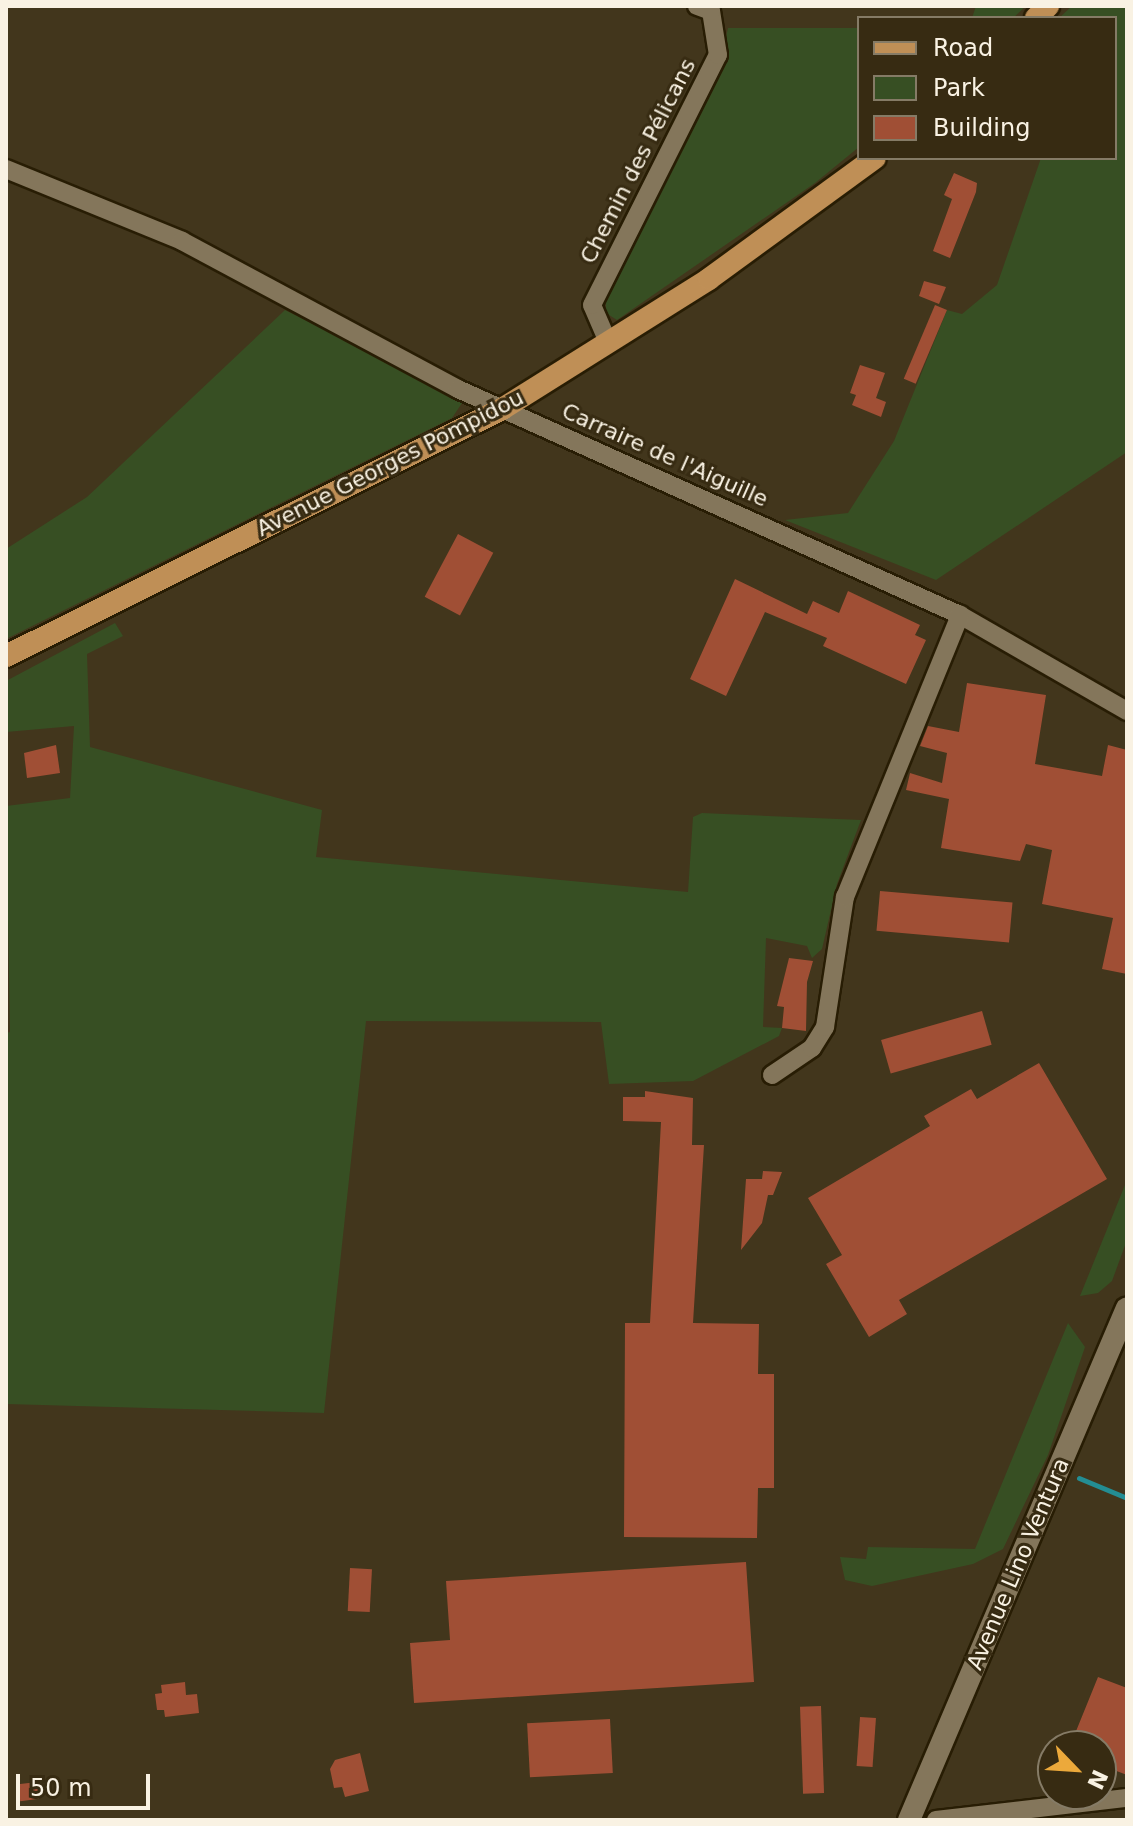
<!DOCTYPE html>
<meta charset="utf-8">
<style>
body{margin:0}
#map{position:relative;width:1133px;height:1826px;overflow:hidden;background:#42361c;font-family:"DejaVu Sans",sans-serif}
div>[style]{position:absolute}
[style*='--x']{left:calc(var(--x)*1px);top:calc(var(--y)*1px);width:calc(var(--w)*1px);rotate:calc(var(--a)*1deg)}
.green>*{inset:0;background:#374f23}
.stream>*{height:5px;margin:-2.5px;padding:0 2.5px;transform-origin:2.5px;border-radius:2.5px;background:#238d93}
.building>*{inset:0;background:#a04f35;transform-origin:0 0}
.roads{filter:drop-shadow(2px 0 #281d04) drop-shadow(-2px 0 #281d04) drop-shadow(0 2px #281d04) drop-shadow(0 -2px #281d04)}
.minor>*{height:18px;margin:-9px;padding:0 9px;transform-origin:9px;border-radius:9px;background:#84765b}
.secondary>*{height:22px;margin:-11px;padding:0 11px;transform-origin:11px;border-radius:11px;background:#84765b}
.primary>*{height:22px;margin:-11px;padding:0 11px;transform-origin:11px;border-radius:11px;background:#bf8f56}
span{translate:-50% -50%;white-space:nowrap;text-align:center;line-height:1.15;-webkit-text-stroke:6px #372b12;paint-order:stroke}
.street-label{font-size:22px;color:#f9f2e3}
.frame{position:absolute;inset:0;border:8px solid #f9f2e3;pointer-events:none}
.legend{position:absolute;left:857px;top:16px;width:260px;height:144px;box-sizing:border-box;background:#372b12;border:2px solid #857b66;margin:0;padding:10px 14px;list-style:none;font-size:24px;color:#f9f2e3}
.legend li{display:flex;align-items:center;gap:16px;height:40px}
.legend b{width:40px;border:2px solid #857b66}
.north{position:absolute;left:1037px;top:1730px;width:80px;height:80px;box-sizing:border-box;background:#372b12;border:2px solid #857b66;border-radius:50%;rotate:115deg;font-size:22px;font-weight:700;line-height:32px;text-align:center;color:#f9f2e3}
.north::after{content:'';display:block;margin:auto;width:28px;height:36px;background:#eca93b;clip-path:polygon(50% 0,100% 100%,50% 72%,0 100%)}
.scale{position:absolute;left:16px;top:1774px;width:134px;height:36px;box-sizing:border-box;border:4px solid #f9f2e3;border-top:0;padding-left:10px;font-size:24px;line-height:28px;white-space:nowrap;color:#f9f2e3;-webkit-text-stroke:6px #372b12;paint-order:stroke}
</style>
<div id="map">
<div class="green">
<i style="clip-path:polygon(976px 6px,1026px 6px,1013px 18px,972px 18px)"></i>
<i style="clip-path:polygon(1072px 6px,1127px 6px,1127px 452px,936px 580px,785px 520px,848px 513px,894px 441px,947px 310px,962px 314px,997px 285px,1041px 158px,1115px 158px,1115px 18px,1059px 18px)"></i>
<i style="clip-path:polygon(728px 28px,859px 28px,859px 147px,815px 183px,617px 320px,606px 313px,606px 298px,719px 70px)"></i>
<i style="clip-path:polygon(285px 310px,455px 394px,462px 403px,452px 418px,6px 639px,6px 549px,87px 497px)"></i>
<i style="clip-path:polygon(115px 623px,123px 636px,87px 654px,90px 747px,322px 810px,316px 857px,688px 892px,693px 817px,702px 813px,861px 820px,837px 884px,822px 949px,812px 958px,807px 946px,766px 938px,763px 1027px,782px 1028px,779px 1036px,693px 1081px,609px 1084px,601px 1022px,366px 1021px,324px 1413px,6px 1404px,6px 1033px,10px 1032px,6px 806px,70px 798px,74px 726px,6px 732px,6px 681px)"></i>
<i style="clip-path:polygon(1127px 1180px,1127px 1240px,1112px 1281px,1098px 1293px,1080px 1296px)"></i>
<i style="clip-path:polygon(1068px 1323px,1085px 1347px,1048px 1455px,1003px 1549px,973px 1564px,872px 1586px,845px 1580px,840px 1557px,866px 1559px,868px 1547px,975px 1549px)"></i>
</div>
<div class="stream">
<i style="--x:1079;--y:1478;--w:52;--a:22.6"></i>
</div>
<div class="building">
<i style="clip-path:polygon(954px 173px,977px 183px,976px 192px,950px 258px,933px 251px,952px 199px,944px 195px)"></i>
<i style="clip-path:polygon(924px 281px,946px 287px,939px 304px,919px 296px)"></i>
<i style="left:935px;top:305px;width:13px;height:80px;rotate:23deg"></i>
<i style="clip-path:polygon(860px 365px,885px 373px,876px 398px,886px 402px,881px 417px,852px 405px,856px 395px,850px 393px)"></i>
<i style="left:458px;top:534px;width:40px;height:71px;rotate:28deg"></i>
<i style="clip-path:polygon(735px 579px,807px 614px,813px 601px,839px 613px,848px 591px,920px 625px,915px 635px,926px 640px,906px 684px,823px 646px,827px 638px,765px 612px,726px 696px,690px 679px)"></i>
<i style="clip-path:polygon(967px 683px,1046px 695px,1035px 764px,1102px 776px,1108px 745px,1127px 750px,1127px 974px,1102px 969px,1113px 918px,1042px 904px,1052px 850px,1026px 844px,1020px 861px,941px 848px,949px 799px,906px 790px,910px 773px,942px 783px,947px 753px,920px 746px,928px 726px,959px 732px)"></i>
<i style="clip-path:polygon(56px 745px,60px 773px,27px 778px,24px 753px)"></i>
<i style="left:880px;top:891px;width:133px;height:40px;rotate:5deg"></i>
<i style="clip-path:polygon(789px 958px,813px 961px,807px 982px,806px 1031px,782px 1028px,784px 1007px,777px 1006px)"></i>
<i style="left:982px;top:1011px;width:35px;height:105px;rotate:74deg"></i>
<i style="clip-path:polygon(1039px 1063px,1107px 1179px,899px 1300px,907px 1314px,869px 1337px,826px 1264px,842px 1255px,808px 1198px,930px 1126px,924px 1116px,971px 1089px,977px 1099px)"></i>
<i style="clip-path:polygon(645px 1091px,693px 1098px,692px 1145px,704px 1145px,693px 1323px,759px 1324px,758px 1374px,774px 1374px,774px 1488px,758px 1488px,757px 1538px,624px 1537px,625px 1323px,650px 1323px,661px 1122px,623px 1121px,623px 1097px,645px 1097px)"></i>
<i style="clip-path:polygon(763px 1171px,782px 1172px,773px 1195px,768px 1195px,762px 1223px,741px 1250px,746px 1179px,762px 1179px)"></i>
<i style="clip-path:polygon(746px 1562px,754px 1682px,414px 1703px,410px 1643px,450px 1640px,446px 1581px)"></i>
<i style="left:350px;top:1568px;width:22px;height:43px;rotate:3deg"></i>
<i style="clip-path:polygon(1098px 1677px,1127px 1688px,1127px 1775px,1101px 1765px,1101px 1746px,1070px 1746px)"></i>
<i style="clip-path:polygon(185px 1682px,186px 1695px,197px 1694px,199px 1713px,165px 1717px,164px 1710px,157px 1710px,155px 1694px,162px 1693px,161px 1685px)"></i>
<i style="left:821px;top:1706px;width:87px;height:21px;rotate:88deg"></i>
<i style="left:860px;top:1717px;width:16px;height:49px;rotate:4deg"></i>
<i style="left:610px;top:1719px;width:54px;height:83px;rotate:87deg"></i>
<i style="clip-path:polygon(360px 1753px,369px 1791px,345px 1797px,342px 1787px,334px 1788px,330px 1769px,335px 1760px)"></i>
<i style="left:37px;top:1782px;width:17px;height:19px;rotate:83deg"></i>
</div>
<div class="roads">
<div class="minor">
<i style="--x:6;--y:169;--w:190;--a:22.2"></i>
<i style="--x:182;--y:241;--w:313;--a:28.2"></i>
<i style="--x:458;--y:389;--w:551;--a:24.24"></i>
<i style="--x:960;--y:615;--w:193;--a:29.9"></i>
<i style="--x:608;--y:342;--w:40;--a:-113.4"></i>
<i style="--x:592;--y:305;--w:280;--a:-63.3"></i>
<i style="--x:718;--y:55;--w:45;--a:-99"></i>
<i style="--x:711;--y:11;--w:15;--a:-160"></i>
<i style="--x:772;--y:1075;--w:48;--a:-34"></i>
<i style="--x:812;--y:1048;--w:25;--a:-58"></i>
<i style="--x:825;--y:1027;--w:132;--a:-81.3"></i>
<i style="--x:845;--y:897;--w:305;--a:-67.8"></i>
<i style="--x:936;--y:1820;--w:192;--a:-6.6"></i>
</div>
<div class="secondary">
<i style="--x:909;--y:1820;--w:556;--a:-66.94"></i>
</div>
<div class="primary">
<i style="--x:1036;--y:18;--w:17;--a:-45"></i>
<i style="--x:6;--y:656;--w:554;--a:-26.47"></i>
<i style="--x:502;--y:409;--w:244;--a:-32.1"></i>
<i style="--x:709;--y:279;--w:205;--a:-36.1"></i>
</div>
</div>
<div class="street-label">
<span style="left:638px;top:161px;rotate:-63deg">Chemin des Pélicans</span>
<span style="left:665px;top:455px;rotate:24deg">Carraire de l'Aiguille</span>
<span style="left:390px;top:463px;rotate:-27deg">Avenue Georges Pompidou</span>
<span style="left:1018px;top:1564px;rotate:-67deg">Avenue Lino Ventura</span>
</div>
<div class="frame"></div>
<ul class="legend">
<li><b style="height:10px;background:#bf8f56"></b>Road</li>
<li><b style="height:22px;background:#374f23"></b>Park</li>
<li><b style="height:22px;background:#a04f35"></b>Building</li>
</ul>
<div class="north">N</div>
<div class="scale">50 m</div>
</div>
